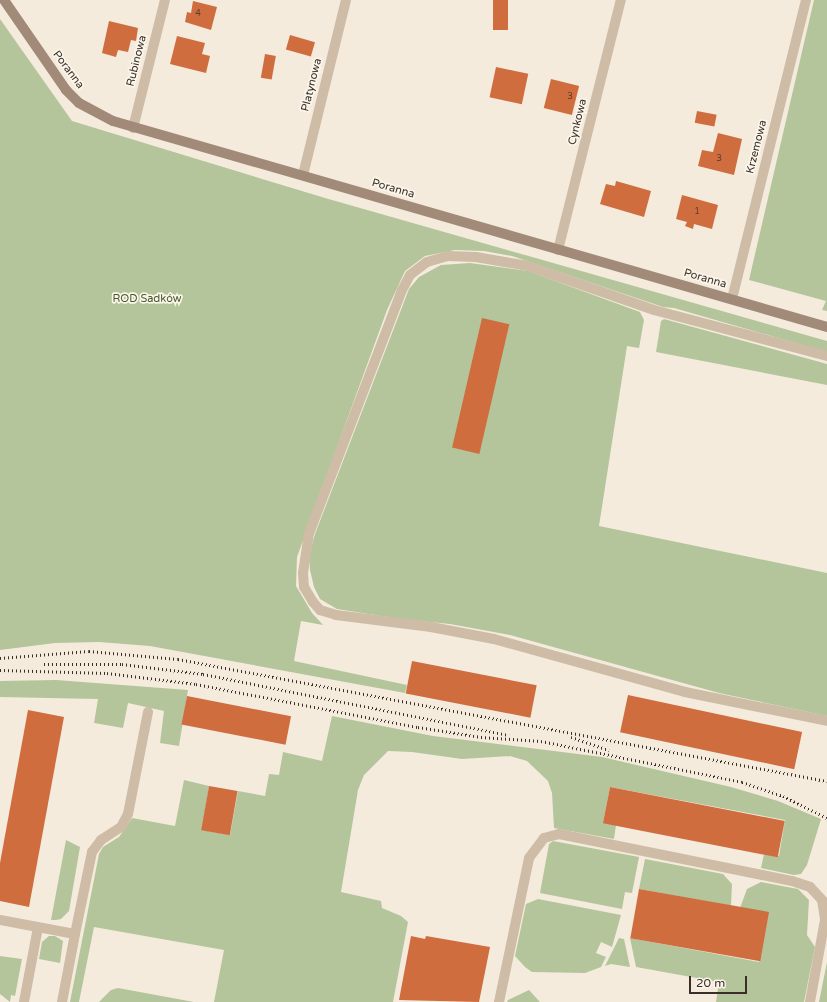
<!DOCTYPE html>
<meta charset="utf-8">
<style>
body{margin:0}
#map{position:relative;width:827px;height:1002px;overflow:hidden;background:#f4ebdd;font-family:"Varela Round",sans-serif}
div>[style]{position:absolute}
[style*='--x']{left:calc(var(--x)*1px);top:calc(var(--y)*1px);width:calc(var(--w)*1px);rotate:calc(var(--a)*1deg)}
.green>*{inset:0;background:#b4c59b}
.building>*{inset:0;background:#d06d3f;transform-origin:0 0}
.lane>*{height:10px;margin:-5px;padding:0 5px;transform-origin:5px;border-radius:5px;background:#cebca7}
.street>*{height:10px;margin:-5px;padding:0 5px;transform-origin:5px;border-radius:5px;background:#cebca7}
.secondary>*{height:10px;margin:-5px;padding:0 5px;transform-origin:5px;border-radius:5px;background:#a28a78}
.rail>*{height:3px;margin-top:-1.5px;transform-origin:0;background:repeating-linear-gradient(90deg,#3a2f28 0 1px,transparent 0 4px)}
span{translate:-50% -50%;white-space:nowrap;text-align:center;line-height:1.15;-webkit-text-stroke:3.5px #fbf5ea;paint-order:stroke}
.number-label{font-size:9px;color:#603e2e}
.number-label span{-webkit-text-stroke-width:0}
.street-label{font-size:11px;color:#3a2f28}
.park-label{font-size:11px;color:#455a2a}
.scale{position:absolute;left:689px;top:976px;width:58px;height:18px;box-sizing:border-box;border:2px solid #3a2f28;border-top:0;padding-left:5px;font-size:12px;line-height:14px;white-space:nowrap;color:#3a2f28;-webkit-text-stroke:3px #fbf5ea;paint-order:stroke}
</style>
<div id="map">
<div class="green">
<i style="clip-path:polygon(814px 0,827px 0,827px 311px,822px 310px,826px 301px,749px 280px)"></i>
<i style="clip-path:polygon(0 19px,72px 121px,325px 198px,827px 341px,827px 352px,674px 308px,663px 307px,512px 256px,484px 251px,455px 250px,425px 256px,405px 271px,387px 310px,297px 557px,296px 586px,312px 613px,323px 625px,301px 621px,294px 661px,407px 685px,405px 693px,150px 646px,99px 642px,55px 643px,0 650px)"></i>
<i style="clip-path:polygon(470px 263px,528px 271px,640px 312px,644px 320px,639px 348px,627px 346px,599px 526px,827px 573px,827px 716px,719px 693px,510px 635px,450px 624px,400px 619px,337px 609px,320px 599px,314px 587px,310px 570px,309px 555px,315px 534px,409px 289px,419px 277px,441px 265px)"></i>
<i style="clip-path:polygon(664px 319px,827px 364px,827px 385px,656px 352px,661px 321px)"></i>
<i style="clip-path:polygon(56px 680px,188px 690px,179px 746px,160px 743px,164px 711px,128px 703px,123px 728px,94px 723px,98px 699px,0 697px,0 681px)"></i>
<i style="clip-path:polygon(332px 716px,433px 736px,602px 757px,731px 787px,778px 801px,821px 819px,807px 865px,801px 874px,794px 875px,761px 868px,764px 854px,779px 856px,785px 820px,610px 787px,603px 823px,616px 825px,614px 839px,554px 828px,552px 793px,548px 781px,527px 761px,510px 756px,462px 759px,412px 752px,388px 751px,364px 775px,358px 790px,341px 892px,381px 901px,382px 908px,401px 916px,408px 922px,393px 1002px,214px 1002px,224px 950px,94px 927px,79px 1002px,70px 1002px,99px 854px,103px 847px,119px 837px,132px 818px,175px 826px,184px 780px,209px 786px,202px 830px,230px 835px,238px 791px,265px 796px,269px 774px,279px 775px,283px 752px,322px 761px)"></i>
<i style="clip-path:polygon(66px 840px,80px 847px,69px 911px,61px 919px,56px 920px,51px 920px)"></i>
<i style="clip-path:polygon(553px 841px,639px 857px,632px 893px,625px 892px,622px 909px,540px 893px,549px 844px)"></i>
<i style="clip-path:polygon(645px 859px,723px 874px,732px 884px,731px 906px,639px 889px)"></i>
<i style="clip-path:polygon(761px 882px,798px 889px,809px 900px,807px 935px,815px 947px,804px 1002px,716px 1002px,719px 982px,636px 967px,630px 938px,759px 962px,768px 914px,740px 908px,747px 889px)"></i>
<i style="clip-path:polygon(538px 899px,621px 915px,612px 947px,601px 942px,596px 953px,606px 957px,601px 967px,585px 973px,532px 972px,525px 967px,515px 956px,526px 904px)"></i>
<i style="clip-path:polygon(49px 936px,55px 936px,63px 941px,60px 963px,39px 959px,42px 942px)"></i>
<i style="clip-path:polygon(619px 938px,624px 939px,630px 967px,611px 964px,605px 966px)"></i>
<i style="clip-path:polygon(0 956px,22px 959px,15px 996px,11px 995px,10px 1002px,0 994px)"></i>
<i style="clip-path:polygon(827px 962px,827px 1002px,819px 1002px)"></i>
<i style="clip-path:polygon(118px 988px,194px 1002px,99px 1002px,111px 990px)"></i>
<i style="clip-path:polygon(529px 990px,540px 1002px,507px 1002px,508px 1000px)"></i>
</div>
<div class="building">
<i style="left:493px;top:0;width:15px;height:30px"></i>
<i style="clip-path:polygon(193px 1px,217px 7px,211px 30px,185px 22px,187px 12px,191px 13px)"></i>
<i style="clip-path:polygon(109px 21px,138px 28px,136px 41px,131px 40px,128px 52px,118px 50px,116px 57px,102px 53px)"></i>
<i style="left:290px;top:35px;width:26px;height:15px;rotate:16deg"></i>
<i style="clip-path:polygon(177px 36px,205px 43px,202px 54px,210px 56px,206px 73px,170px 64px)"></i>
<i style="left:265px;top:54px;width:11px;height:24px;rotate:10deg"></i>
<i style="left:496px;top:67px;width:33px;height:31px;rotate:12deg"></i>
<i style="left:551px;top:79px;width:29px;height:30px;rotate:14deg"></i>
<i style="left:697px;top:111px;width:20px;height:12px;rotate:11deg"></i>
<i style="clip-path:polygon(718px 133px,742px 139px,734px 175px,698px 166px,702px 150px,713px 152px)"></i>
<i style="clip-path:polygon(616px 181px,651px 191px,644px 217px,600px 204px,606px 184px,615px 186px)"></i>
<i style="clip-path:polygon(682px 195px,718px 205px,712px 229px,694px 224px,693px 229px,685px 226px,687px 222px,676px 219px)"></i>
<i style="left:482px;top:318px;width:28px;height:133px;rotate:13deg"></i>
<i style="left:412px;top:661px;width:127px;height:33px;rotate:11deg"></i>
<i style="left:628px;top:695px;width:178px;height:38px;rotate:12deg"></i>
<i style="left:187px;top:696px;width:106px;height:29px;rotate:11deg"></i>
<i style="clip-path:polygon(28px 710px,64px 717px,29px 907px,0 901px,0 863px)"></i>
<i style="left:209px;top:786px;width:29px;height:45px;rotate:10deg"></i>
<i style="left:610px;top:787px;width:178px;height:37px;rotate:11deg"></i>
<i style="left:639px;top:889px;width:132px;height:50px;rotate:10deg"></i>
<i style="clip-path:polygon(411px 936px,425px 939px,426px 936px,490px 947px,479px 1002px,399px 1000px)"></i>
</div>
<div class="lane">
<i style="--x:558;--y:250;--w:258;--a:-75.9"></i>
<i style="--x:827;--y:356;--w:179;--a:-165.1"></i>
<i style="--x:654;--y:310;--w:133;--a:-160.8"></i>
<i style="--x:528;--y:266;--w:53;--a:-170.2"></i>
<i style="--x:476;--y:257;--w:28;--a:-178"></i>
<i style="--x:448;--y:256;--w:22;--a:164"></i>
<i style="--x:427;--y:262;--w:21;--a:143"></i>
<i style="--x:410;--y:275;--w:17;--a:118"></i>
<i style="--x:402;--y:290;--w:260;--a:110.9"></i>
<i style="--x:309;--y:533;--w:40;--a:98.5"></i>
<i style="--x:303;--y:573;--w:14;--a:86"></i>
<i style="--x:304;--y:587;--w:17;--a:59"></i>
<i style="--x:313;--y:602;--w:11;--a:49"></i>
<i style="--x:320;--y:610;--w:17;--a:17"></i>
<i style="--x:336;--y:615;--w:96;--a:7.2"></i>
<i style="--x:431;--y:627;--w:64;--a:10.8"></i>
<i style="--x:494;--y:639;--w:198;--a:15.5"></i>
<i style="--x:685;--y:692;--w:145;--a:11.5"></i>
<i style="--x:0;--y:920;--w:76;--a:10.6"></i>
<i style="--x:75;--y:934;--w:69;--a:100.8"></i>
<i style="--x:75;--y:934;--w:84;--a:-78.3"></i>
<i style="--x:92;--y:852;--w:15;--a:-53"></i>
<i style="--x:101;--y:840;--w:24;--a:-33"></i>
<i style="--x:121;--y:827;--w:15;--a:-62"></i>
<i style="--x:128;--y:814;--w:104;--a:-78.9"></i>
<i style="--x:24;--y:1002;--w:76;--a:-79.4"></i>
<i style="--x:499;--y:1002;--w:147;--a:-78.2"></i>
<i style="--x:529;--y:858;--w:25;--a:-53"></i>
<i style="--x:544;--y:838;--w:16;--a:-15"></i>
<i style="--x:559;--y:834;--w:238;--a:11.4"></i>
<i style="--x:792;--y:881;--w:19;--a:18"></i>
<i style="--x:810;--y:887;--w:18;--a:47"></i>
<i style="--x:822;--y:900;--w:20;--a:81"></i>
<i style="--x:825;--y:920;--w:83;--a:100.4"></i>
</div>
<div class="street">
<i style="--x:133;--y:128;--w:132;--a:-76"></i>
<i style="--x:303;--y:175;--w:180;--a:-76.2"></i>
<i style="--x:732;--y:299;--w:308;--a:-76.1"></i>
</div>
<div class="secondary">
<i style="--x:4;--y:0;--w:109;--a:55.4"></i>
<i style="--x:66;--y:90;--w:18;--a:45"></i>
<i style="--x:79;--y:103;--w:38;--a:28"></i>
<i style="--x:113;--y:121;--w:743;--a:16.09"></i>
</div>
<div class="rail">
<i style="--x:0;--y:658;--w:89;--a:-4.5"></i>
<i style="--x:89;--y:651;--w:89;--a:5.1"></i>
<i style="--x:178;--y:659;--w:660;--a:10.65"></i>
<i style="--x:44;--y:664;--w:78;--a:0"></i>
<i style="--x:122;--y:664;--w:82;--a:7"></i>
<i style="--x:203;--y:674;--w:312;--a:11.3"></i>
<i style="--x:0;--y:670;--w:107;--a:1.6"></i>
<i style="--x:107;--y:673;--w:90;--a:7"></i>
<i style="--x:196;--y:684;--w:226;--a:11"></i>
<i style="--x:418;--y:727;--w:64;--a:9"></i>
<i style="--x:481;--y:737;--w:60;--a:3.8"></i>
<i style="--x:541;--y:741;--w:205;--a:11.5"></i>
<i style="--x:742;--y:782;--w:43;--a:18.9"></i>
<i style="--x:783;--y:796;--w:49;--a:26.6"></i>
<i style="--x:571;--y:737;--w:40;--a:18.9"></i>
</div>
<div class="number-label">
<span style="left:198px;top:14px">4</span>
<span style="left:570px;top:97px">3</span>
<span style="left:719px;top:159px">3</span>
<span style="left:697px;top:212px">1</span>
</div>
<div class="street-label">
<span style="left:137px;top:61px;rotate:-76deg">Rubinowa</span>
<span style="left:68px;top:70px;rotate:53deg">Poranna</span>
<span style="left:312px;top:85px;rotate:-76deg">Platynowa</span>
<span style="left:578px;top:122px;rotate:-76deg">Cynkowa</span>
<span style="left:757px;top:147px;rotate:-76deg">Krzemowa</span>
<span style="left:393px;top:189px;rotate:16deg">Poranna</span>
<span style="left:705px;top:279px;rotate:16deg">Poranna</span>
</div>
<div class="park-label">
<span style="left:147px;top:299px">ROD Sadków</span>
</div>
<div class="scale">20 m</div>
</div>
